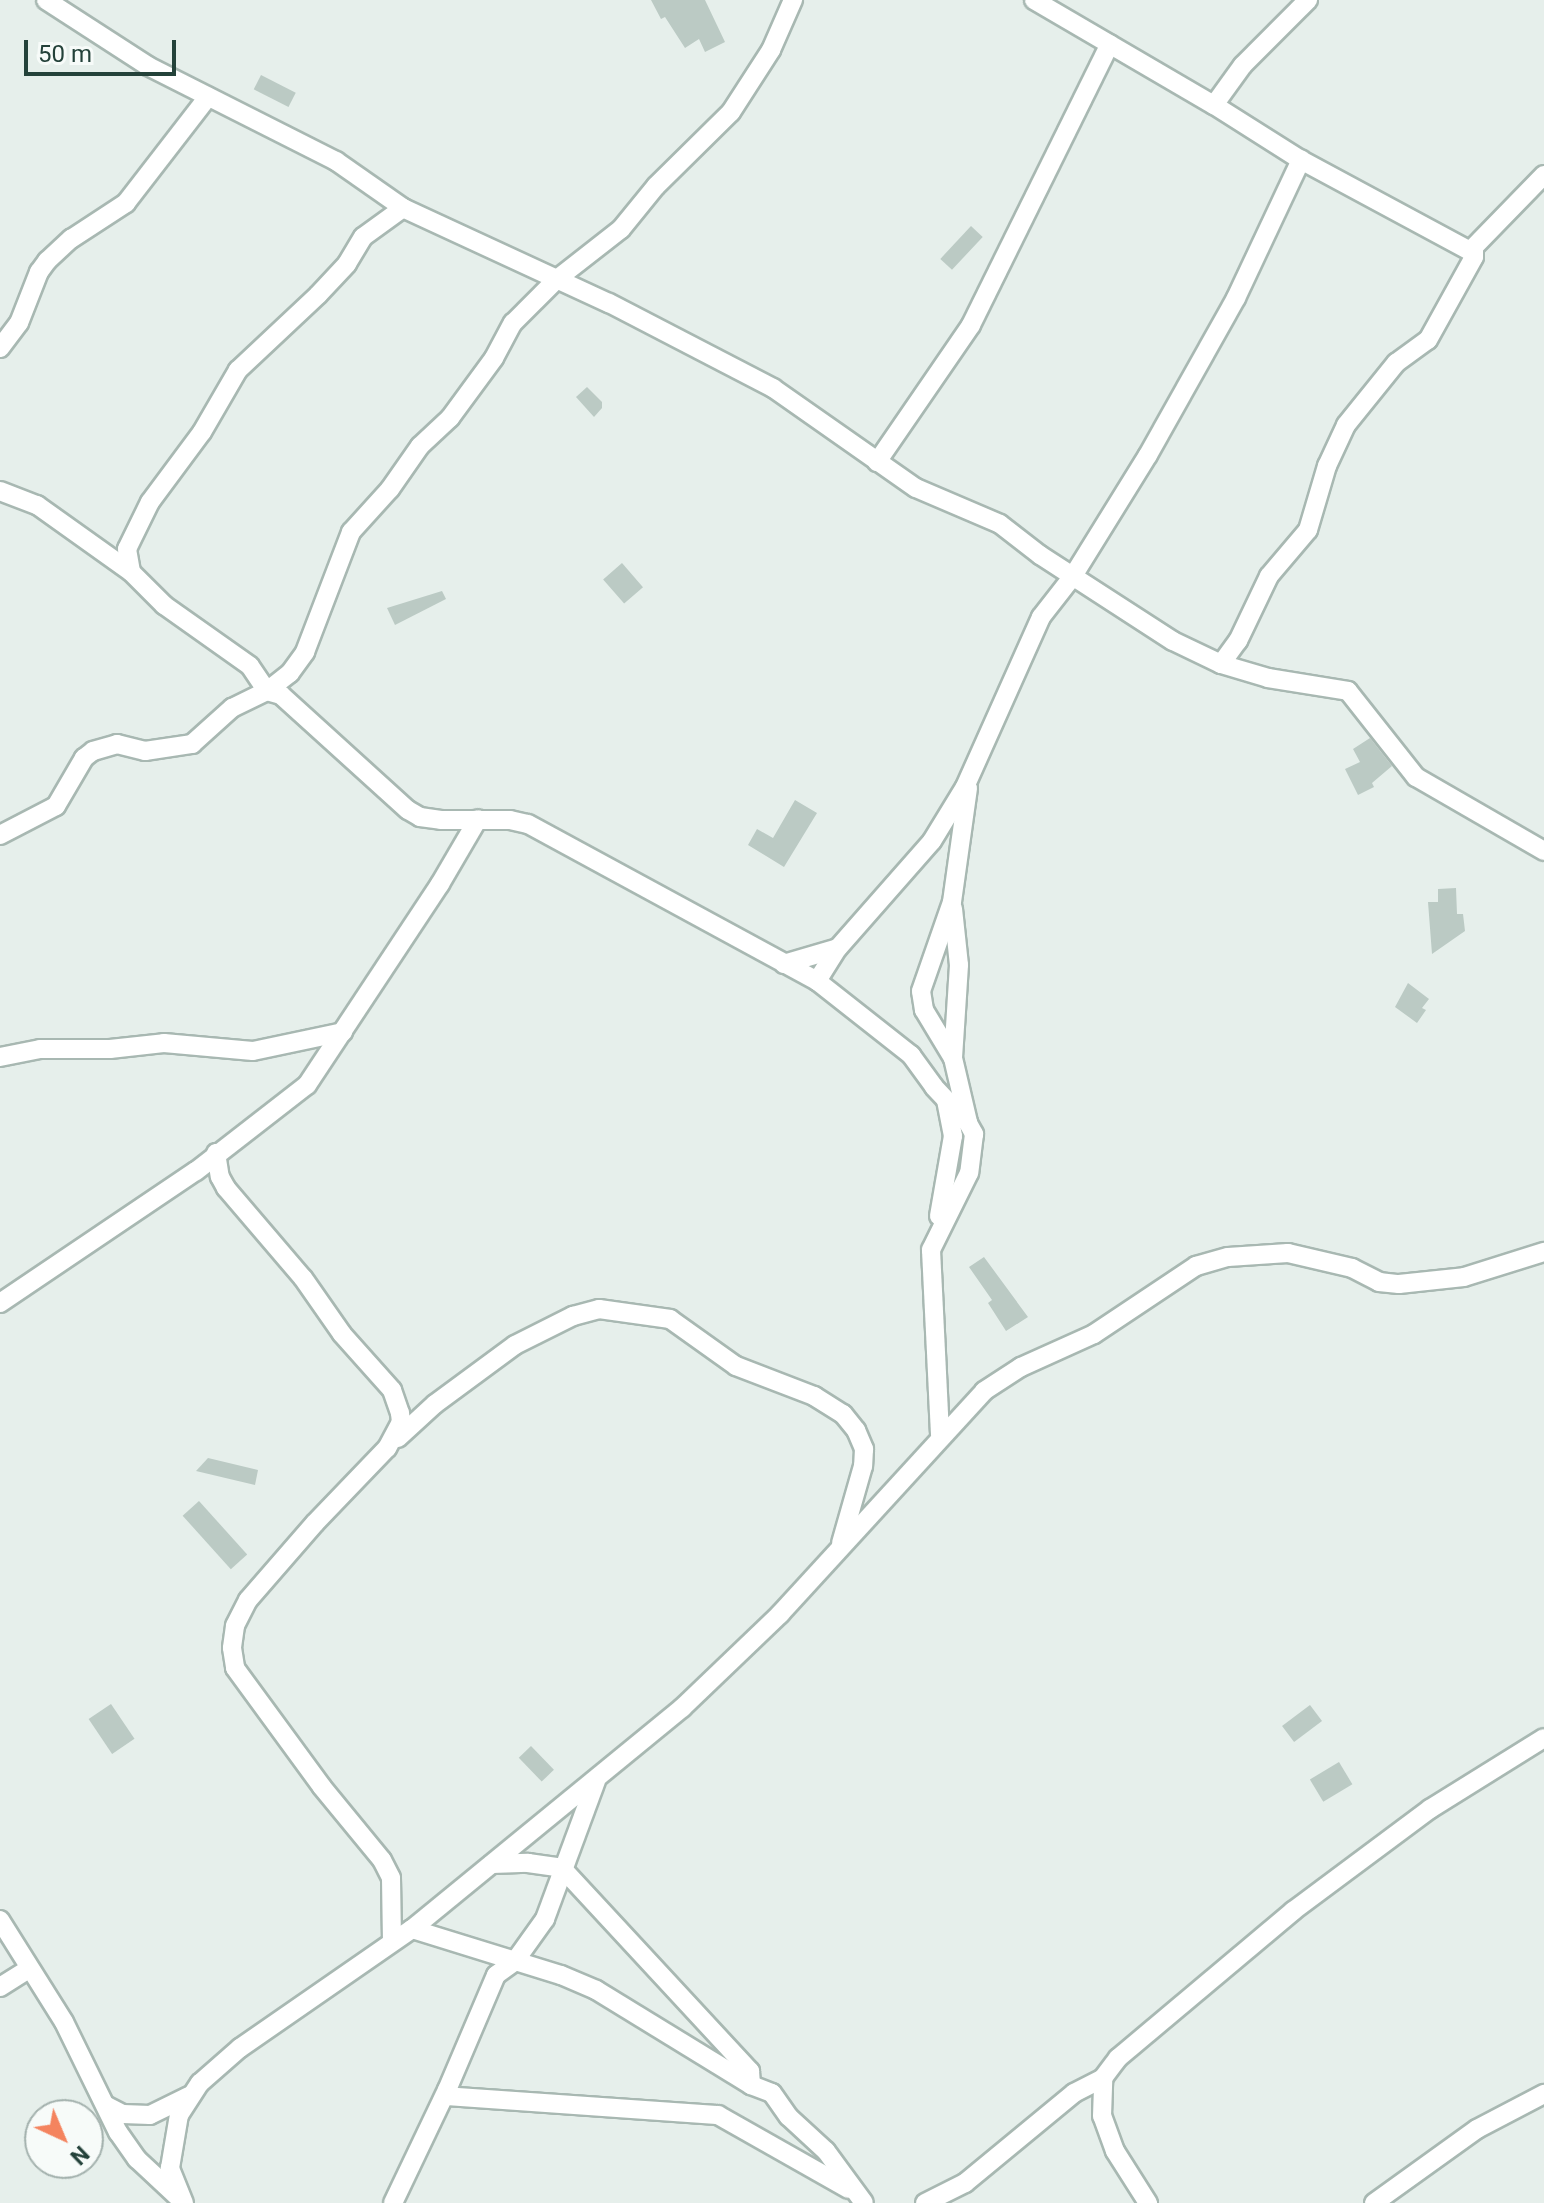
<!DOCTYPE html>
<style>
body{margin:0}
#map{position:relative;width:1544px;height:2203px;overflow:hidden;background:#e6efeb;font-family:Roboto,sans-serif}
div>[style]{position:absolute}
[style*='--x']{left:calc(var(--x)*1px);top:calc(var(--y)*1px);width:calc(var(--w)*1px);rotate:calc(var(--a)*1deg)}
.building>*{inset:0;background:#bbcac4;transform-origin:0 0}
.roads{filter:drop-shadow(2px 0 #a8b8b2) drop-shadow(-2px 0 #a8b8b2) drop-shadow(0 2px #a8b8b2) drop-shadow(0 -2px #a8b8b2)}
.street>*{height:18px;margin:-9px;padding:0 9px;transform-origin:9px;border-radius:9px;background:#fff}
span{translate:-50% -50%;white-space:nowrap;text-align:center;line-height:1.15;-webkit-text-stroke:6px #f7fbf9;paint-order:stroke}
.north{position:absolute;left:24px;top:2099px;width:80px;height:80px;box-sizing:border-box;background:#f7fbf9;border:2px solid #a3b1ad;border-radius:50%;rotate:136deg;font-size:22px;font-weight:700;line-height:32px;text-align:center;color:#24423a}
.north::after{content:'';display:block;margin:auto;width:28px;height:36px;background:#f4845f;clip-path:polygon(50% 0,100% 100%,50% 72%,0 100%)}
.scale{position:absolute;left:24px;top:40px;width:152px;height:36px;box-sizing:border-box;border:4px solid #24423a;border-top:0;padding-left:10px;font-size:24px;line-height:28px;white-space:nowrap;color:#24423a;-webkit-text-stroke:6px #f7fbf9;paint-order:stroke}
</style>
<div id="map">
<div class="building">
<i style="clip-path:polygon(651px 0,705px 0,725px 42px,705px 52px,699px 39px,685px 48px,665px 17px,661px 19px)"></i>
<i style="left:261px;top:75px;width:39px;height:16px;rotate:27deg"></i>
<i style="left:971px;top:226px;width:16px;height:45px;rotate:43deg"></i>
<i style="clip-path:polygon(587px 387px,602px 402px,602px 408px,594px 417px,576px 397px)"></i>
<i style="left:622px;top:563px;width:32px;height:25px;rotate:49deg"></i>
<i style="clip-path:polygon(442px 591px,446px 599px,395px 625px,387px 608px)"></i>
<i style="clip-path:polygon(1370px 738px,1392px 766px,1372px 783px,1374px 787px,1358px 795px,1345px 769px,1360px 762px,1353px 749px)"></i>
<i style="clip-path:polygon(795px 800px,817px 813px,784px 867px,748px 845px,757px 829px,773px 838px)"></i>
<i style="clip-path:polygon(1456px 888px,1457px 914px,1463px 914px,1465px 931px,1432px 954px,1428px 902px,1438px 902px,1438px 889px)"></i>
<i style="clip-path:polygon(1408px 983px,1429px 999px,1422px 1008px,1426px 1010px,1417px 1023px,1395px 1007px)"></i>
<i style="clip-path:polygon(984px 1257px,1028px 1317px,1006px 1331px,988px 1303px,992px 1300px,969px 1267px)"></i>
<i style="clip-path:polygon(208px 1458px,258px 1470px,255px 1485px,196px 1471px)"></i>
<i style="left:199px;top:1501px;width:72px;height:22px;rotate:48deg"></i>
<i style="left:111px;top:1704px;width:42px;height:27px;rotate:56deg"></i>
<i style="left:1310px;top:1705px;width:20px;height:35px;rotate:53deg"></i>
<i style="left:531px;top:1746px;width:33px;height:17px;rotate:46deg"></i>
<i style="left:1339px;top:1762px;width:26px;height:34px;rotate:59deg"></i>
</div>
<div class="roads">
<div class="street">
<i style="--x:46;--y:0;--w:121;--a:32.9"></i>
<i style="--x:148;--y:66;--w:211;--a:26.8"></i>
<i style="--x:336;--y:161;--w:82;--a:35"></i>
<i style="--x:403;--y:208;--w:227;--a:24.8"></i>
<i style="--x:609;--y:303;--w:185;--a:27.4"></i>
<i style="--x:773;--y:388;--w:174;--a:35"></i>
<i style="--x:916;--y:488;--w:91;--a:23.2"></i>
<i style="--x:1000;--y:524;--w:51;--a:37.8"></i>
<i style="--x:1040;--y:555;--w:158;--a:32.9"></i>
<i style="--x:1173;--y:641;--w:53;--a:25.6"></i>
<i style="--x:1221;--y:664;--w:49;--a:16.6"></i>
<i style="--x:1268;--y:678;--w:81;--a:9.2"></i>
<i style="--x:1348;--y:691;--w:110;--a:51.7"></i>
<i style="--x:1416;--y:777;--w:148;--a:30"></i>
<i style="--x:1034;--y:0;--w:208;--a:30.3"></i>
<i style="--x:1214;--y:105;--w:103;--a:32.3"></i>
<i style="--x:1301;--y:160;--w:192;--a:28.3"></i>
<i style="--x:1470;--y:251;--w:106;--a:-45.8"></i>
<i style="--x:1214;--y:105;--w:49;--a:-54.1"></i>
<i style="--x:1243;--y:65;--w:92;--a:-45"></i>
<i style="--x:403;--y:208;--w:49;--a:144.1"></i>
<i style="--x:363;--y:237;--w:31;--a:121"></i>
<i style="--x:347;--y:264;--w:42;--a:133.1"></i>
<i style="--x:318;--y:295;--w:110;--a:136.8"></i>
<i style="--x:238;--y:370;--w:72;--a:120.1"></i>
<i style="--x:202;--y:432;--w:87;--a:126.6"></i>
<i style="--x:150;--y:502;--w:52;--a:116.1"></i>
<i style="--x:127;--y:549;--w:23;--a:80"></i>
<i style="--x:131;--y:572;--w:47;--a:45"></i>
<i style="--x:164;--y:605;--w:105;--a:35.3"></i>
<i style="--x:250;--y:666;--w:30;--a:56"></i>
<i style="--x:267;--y:691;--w:15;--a:16"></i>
<i style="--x:281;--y:695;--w:171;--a:42.2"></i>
<i style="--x:408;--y:810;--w:14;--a:30"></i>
<i style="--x:420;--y:817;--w:21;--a:8"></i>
<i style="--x:441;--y:820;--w:69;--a:0"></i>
<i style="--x:510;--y:820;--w:18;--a:13"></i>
<i style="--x:528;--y:824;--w:329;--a:28.5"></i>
<i style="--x:817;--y:981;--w:120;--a:38.2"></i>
<i style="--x:911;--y:1055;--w:39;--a:54"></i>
<i style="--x:934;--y:1087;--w:50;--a:46.6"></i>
<i style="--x:968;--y:1123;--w:13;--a:61"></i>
<i style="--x:974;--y:1134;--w:39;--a:97"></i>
<i style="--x:969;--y:1173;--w:86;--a:116.3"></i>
<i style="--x:931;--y:1250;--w:185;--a:87.2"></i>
<i style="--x:0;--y:348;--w:31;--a:-53"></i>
<i style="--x:19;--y:323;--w:55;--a:-68.6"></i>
<i style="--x:39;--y:272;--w:14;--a:-54"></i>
<i style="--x:47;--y:261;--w:33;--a:-43"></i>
<i style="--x:71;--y:239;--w:66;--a:-33.2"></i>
<i style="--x:126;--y:203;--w:134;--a:-52.3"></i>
<i style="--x:877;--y:462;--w:166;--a:-55.5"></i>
<i style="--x:971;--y:325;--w:313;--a:-63.7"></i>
<i style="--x:0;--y:491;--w:40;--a:21"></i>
<i style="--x:37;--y:505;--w:115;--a:35.5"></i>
<i style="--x:1221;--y:664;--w:29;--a:-54"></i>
<i style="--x:1238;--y:641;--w:72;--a:-64.5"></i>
<i style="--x:1269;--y:576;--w:60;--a:-49.7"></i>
<i style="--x:1308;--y:530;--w:67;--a:-73.5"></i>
<i style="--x:1327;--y:466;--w:45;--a:-65.1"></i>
<i style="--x:1346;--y:425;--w:80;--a:-51.1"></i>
<i style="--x:1396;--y:363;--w:39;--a:-36"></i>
<i style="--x:1428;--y:340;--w:95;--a:-61"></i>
<i style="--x:1474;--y:257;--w:7;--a:-90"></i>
<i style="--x:0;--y:835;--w:63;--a:-27.4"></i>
<i style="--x:56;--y:806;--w:56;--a:-59.7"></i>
<i style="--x:84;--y:758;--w:11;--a:-38"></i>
<i style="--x:93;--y:751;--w:25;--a:-16"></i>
<i style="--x:117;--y:744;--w:29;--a:14"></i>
<i style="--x:145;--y:751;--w:48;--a:-8.5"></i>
<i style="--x:192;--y:744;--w:54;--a:-42"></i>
<i style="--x:232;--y:708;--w:39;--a:-26"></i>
<i style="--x:267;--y:691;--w:29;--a:-38"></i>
<i style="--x:290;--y:673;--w:26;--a:-54"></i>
<i style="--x:305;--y:652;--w:129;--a:-69"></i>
<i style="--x:351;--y:532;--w:58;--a:-47.8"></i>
<i style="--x:390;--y:489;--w:52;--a:-55.1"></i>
<i style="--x:420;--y:446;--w:41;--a:-43"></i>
<i style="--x:450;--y:418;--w:74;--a:-53.7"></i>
<i style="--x:494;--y:358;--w:40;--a:-62"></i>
<i style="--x:513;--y:323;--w:62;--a:-45"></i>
<i style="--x:557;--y:279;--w:81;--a:-38"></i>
<i style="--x:621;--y:229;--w:55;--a:-50.9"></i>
<i style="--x:656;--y:186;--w:105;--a:-44.6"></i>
<i style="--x:731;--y:112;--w:74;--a:-57.2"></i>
<i style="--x:771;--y:50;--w:55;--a:-66.3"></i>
<i style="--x:953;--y:909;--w:56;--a:83.9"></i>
<i style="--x:959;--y:965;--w:93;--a:93.7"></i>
<i style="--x:784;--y:964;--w:56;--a:-16.5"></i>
<i style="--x:817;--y:981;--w:39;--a:-58"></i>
<i style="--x:838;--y:948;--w:142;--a:-48.7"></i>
<i style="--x:932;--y:841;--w:63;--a:-58.6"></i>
<i style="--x:965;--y:787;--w:186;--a:-65.9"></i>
<i style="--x:1041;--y:617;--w:52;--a:-52"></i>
<i style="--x:1073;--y:576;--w:142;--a:-58.2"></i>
<i style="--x:1148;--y:455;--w:180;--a:-60.7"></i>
<i style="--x:1236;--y:298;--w:153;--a:-64.8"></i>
<i style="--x:0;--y:1057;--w:41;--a:-11.3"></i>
<i style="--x:40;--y:1049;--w:70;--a:0"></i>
<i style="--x:110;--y:1049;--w:54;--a:-6.3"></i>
<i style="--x:164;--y:1043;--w:89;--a:5.1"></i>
<i style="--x:253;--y:1051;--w:92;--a:-11.9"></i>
<i style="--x:968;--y:1122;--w:66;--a:-103.2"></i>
<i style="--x:953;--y:1058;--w:56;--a:-121.1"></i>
<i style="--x:924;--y:1010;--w:19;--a:-99"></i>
<i style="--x:921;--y:991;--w:94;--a:-70.8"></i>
<i style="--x:952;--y:902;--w:115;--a:-82"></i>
<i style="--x:216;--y:1153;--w:24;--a:81"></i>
<i style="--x:220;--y:1177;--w:13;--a:61"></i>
<i style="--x:226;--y:1188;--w:118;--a:49.5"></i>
<i style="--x:303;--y:1278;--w:68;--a:55.1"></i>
<i style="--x:342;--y:1334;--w:75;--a:48.2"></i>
<i style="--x:392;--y:1390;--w:24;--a:71"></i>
<i style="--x:400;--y:1413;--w:9;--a:84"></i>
<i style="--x:401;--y:1422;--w:30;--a:118"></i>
<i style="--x:387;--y:1448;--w:104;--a:133.8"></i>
<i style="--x:315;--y:1523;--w:102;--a:131"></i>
<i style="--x:248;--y:1600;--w:29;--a:117"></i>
<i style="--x:235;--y:1626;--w:22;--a:98"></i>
<i style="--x:232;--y:1648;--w:20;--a:81"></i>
<i style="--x:235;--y:1668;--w:147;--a:53.8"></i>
<i style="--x:322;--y:1787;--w:94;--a:50.6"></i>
<i style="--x:382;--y:1860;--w:20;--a:63"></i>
<i style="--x:391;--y:1878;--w:62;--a:89.1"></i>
<i style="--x:939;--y:1216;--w:81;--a:-80.1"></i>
<i style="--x:953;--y:1136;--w:36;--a:-101"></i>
<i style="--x:0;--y:1303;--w:236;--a:-34"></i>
<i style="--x:196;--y:1171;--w:140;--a:-37.8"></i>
<i style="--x:307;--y:1085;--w:241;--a:-56.5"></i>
<i style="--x:440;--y:884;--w:75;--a:-59.7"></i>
<i style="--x:398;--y:1438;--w:50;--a:-42.6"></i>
<i style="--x:435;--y:1404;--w:99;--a:-36.4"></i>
<i style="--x:515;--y:1345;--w:65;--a:-26.6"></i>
<i style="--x:573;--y:1316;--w:27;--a:-15"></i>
<i style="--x:599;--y:1309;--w:72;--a:8"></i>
<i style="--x:670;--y:1319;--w:81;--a:35.5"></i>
<i style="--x:736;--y:1366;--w:84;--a:21"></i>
<i style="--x:814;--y:1396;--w:34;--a:32"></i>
<i style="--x:843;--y:1414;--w:21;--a:51"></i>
<i style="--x:856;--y:1430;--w:21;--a:67"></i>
<i style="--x:864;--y:1449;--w:17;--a:93"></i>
<i style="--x:863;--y:1466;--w:80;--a:105.9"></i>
<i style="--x:492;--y:1864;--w:36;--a:-2"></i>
<i style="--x:528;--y:1863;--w:34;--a:8"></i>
<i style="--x:562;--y:1868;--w:277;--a:47.2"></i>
<i style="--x:750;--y:2071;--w:14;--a:86"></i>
<i style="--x:751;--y:2085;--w:22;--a:21"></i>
<i style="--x:772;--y:2093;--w:29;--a:55"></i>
<i style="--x:789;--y:2117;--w:50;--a:42.6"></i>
<i style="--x:826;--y:2151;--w:64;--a:53.8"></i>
<i style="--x:0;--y:1920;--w:120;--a:57.9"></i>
<i style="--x:64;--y:2022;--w:123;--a:63.9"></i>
<i style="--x:118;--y:2132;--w:33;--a:55"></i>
<i style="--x:137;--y:2159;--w:57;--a:42.9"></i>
<i style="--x:412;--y:1929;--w:156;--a:17.2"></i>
<i style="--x:561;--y:1975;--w:38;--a:23"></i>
<i style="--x:596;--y:1990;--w:182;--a:31.5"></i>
<i style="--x:0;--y:1987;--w:34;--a:-32"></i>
<i style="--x:445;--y:2096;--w:274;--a:4"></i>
<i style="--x:718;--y:2115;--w:150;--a:29.5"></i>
<i style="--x:107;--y:2106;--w:18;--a:27"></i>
<i style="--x:123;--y:2114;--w:27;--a:2"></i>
<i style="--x:150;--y:2115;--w:43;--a:-26"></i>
<i style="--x:184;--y:2203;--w:38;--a:-112"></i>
<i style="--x:170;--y:2168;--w:54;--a:-80.4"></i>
<i style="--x:179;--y:2115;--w:38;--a:-57"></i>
<i style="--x:200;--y:2083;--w:53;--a:-41.2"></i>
<i style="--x:240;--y:2048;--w:209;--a:-34.7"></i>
<i style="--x:412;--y:1929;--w:349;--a:-39.3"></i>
<i style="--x:682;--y:1708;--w:136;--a:-43.8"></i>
<i style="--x:780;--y:1614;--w:302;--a:-47.5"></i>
<i style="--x:984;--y:1391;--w:44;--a:-33"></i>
<i style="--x:1021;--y:1367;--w:80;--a:-24.3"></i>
<i style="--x:1094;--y:1334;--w:123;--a:-33.7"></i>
<i style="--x:1196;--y:1266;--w:33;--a:-16"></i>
<i style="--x:1228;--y:1257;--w:60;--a:-3.8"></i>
<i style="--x:1288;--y:1253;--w:66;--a:13.2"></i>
<i style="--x:1352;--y:1268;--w:30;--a:27"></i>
<i style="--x:1379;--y:1282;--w:20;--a:6"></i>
<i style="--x:1399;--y:1284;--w:65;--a:-6.1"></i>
<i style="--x:1464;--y:1277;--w:84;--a:-17.4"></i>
<i style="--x:393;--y:2203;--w:125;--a:-64.5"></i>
<i style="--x:447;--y:2090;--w:125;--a:-66.9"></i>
<i style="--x:496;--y:1975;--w:24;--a:-36"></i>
<i style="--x:515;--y:1961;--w:52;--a:-54.5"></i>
<i style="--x:545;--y:1919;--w:147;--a:-69.7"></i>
<i style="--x:925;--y:2203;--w:45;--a:-26.6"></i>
<i style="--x:965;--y:2183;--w:141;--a:-39.5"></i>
<i style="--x:1074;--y:2093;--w:33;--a:-27"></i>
<i style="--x:1148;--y:2203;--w:62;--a:-122.4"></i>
<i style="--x:1115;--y:2151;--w:37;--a:-110"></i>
<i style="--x:1102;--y:2116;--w:38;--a:-88"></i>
<i style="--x:1103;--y:2078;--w:25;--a:-53"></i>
<i style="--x:1118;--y:2058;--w:229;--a:-40"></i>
<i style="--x:1293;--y:1911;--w:171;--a:-36.7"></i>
<i style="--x:1430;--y:1809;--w:134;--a:-31.9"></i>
<i style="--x:1374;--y:2203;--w:127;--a:-35.7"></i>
<i style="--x:1477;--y:2129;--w:76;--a:-27.6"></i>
</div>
</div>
<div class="north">N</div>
<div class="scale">50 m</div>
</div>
